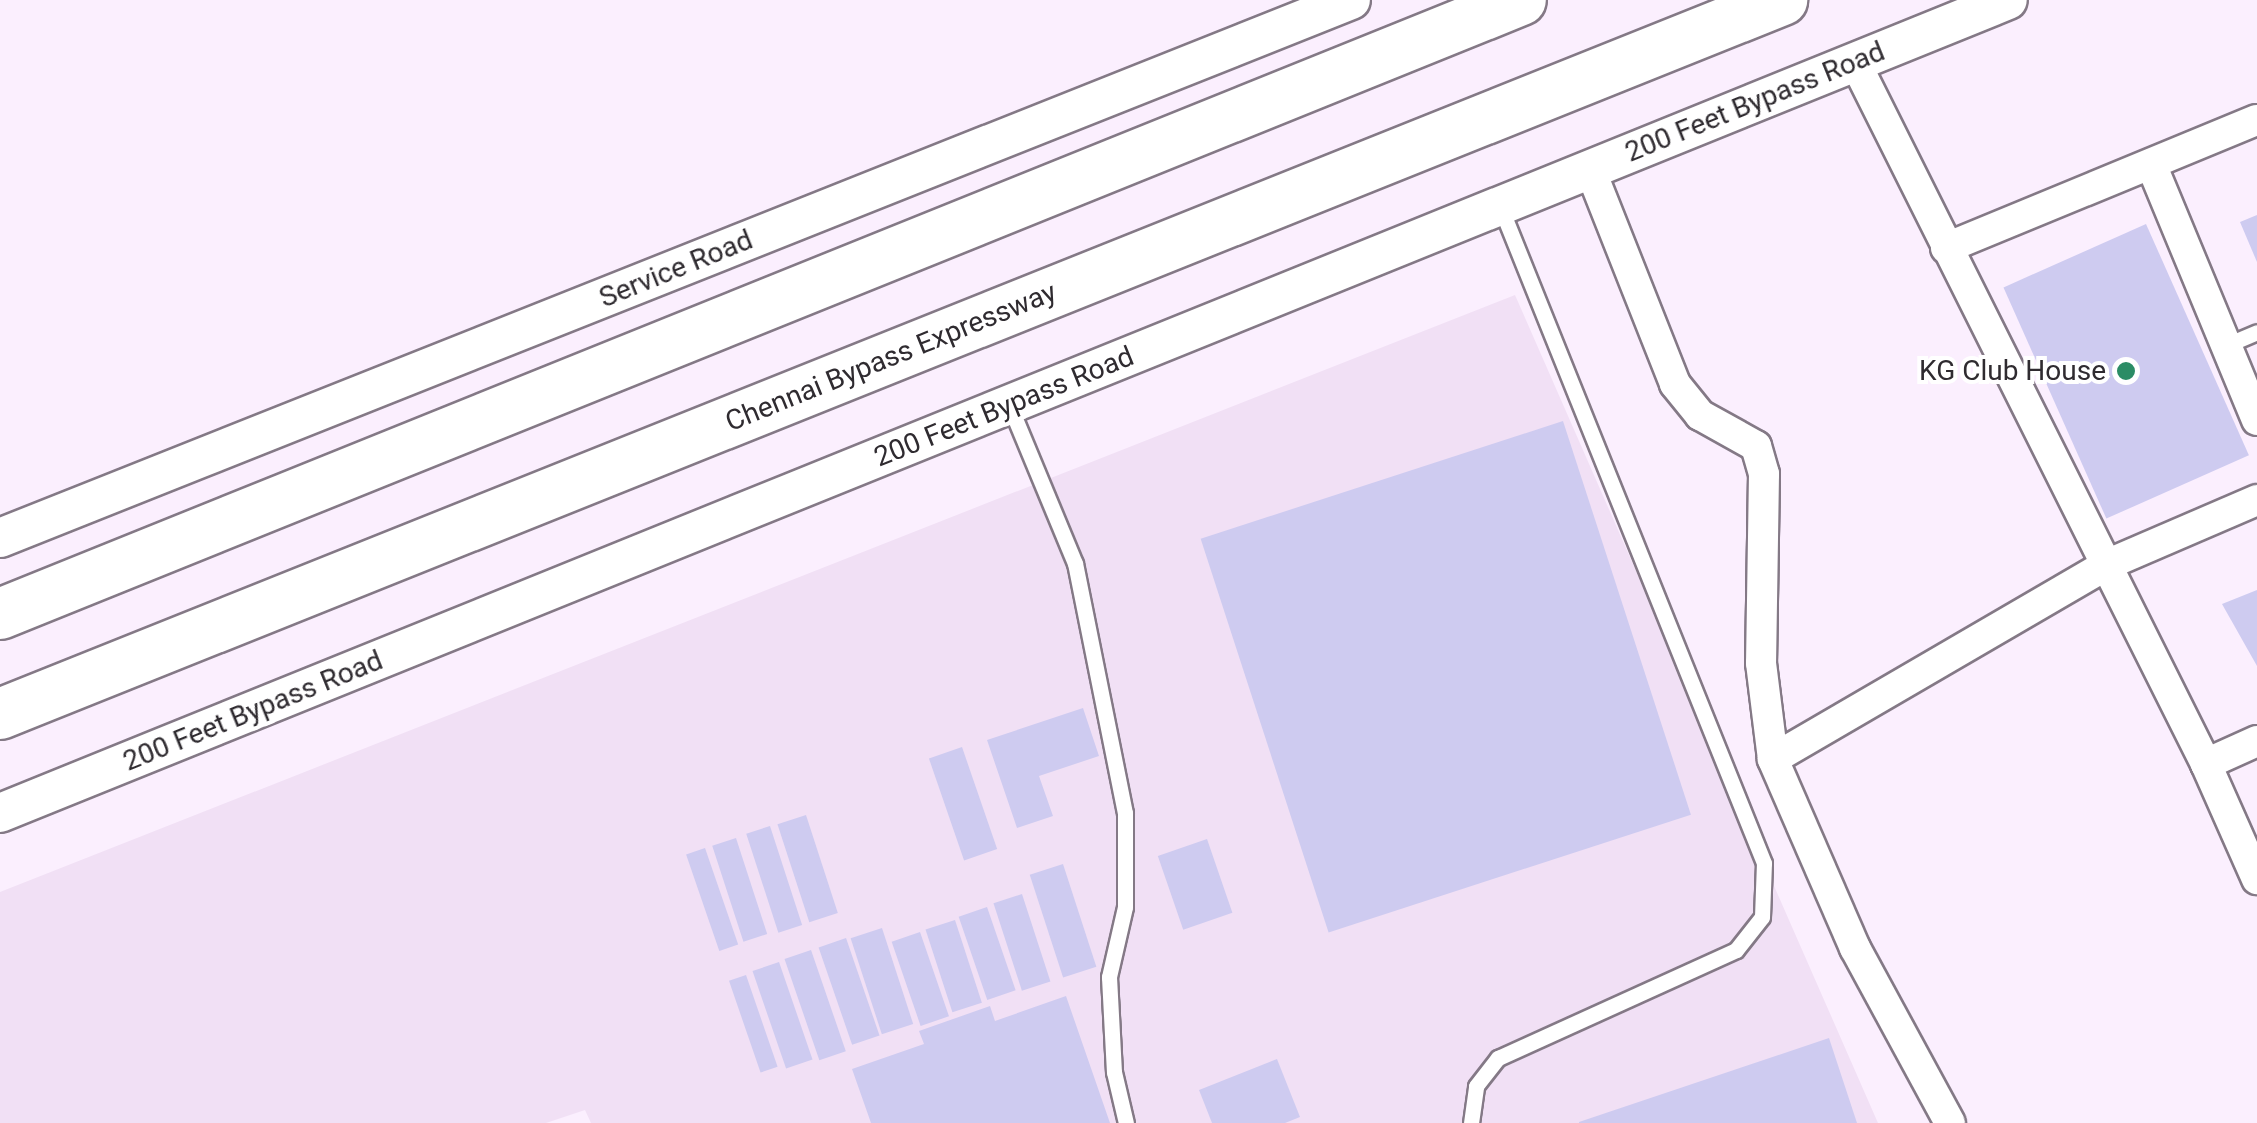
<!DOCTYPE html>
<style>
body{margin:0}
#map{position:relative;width:2257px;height:1123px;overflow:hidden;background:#fbeffe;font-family:Roboto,sans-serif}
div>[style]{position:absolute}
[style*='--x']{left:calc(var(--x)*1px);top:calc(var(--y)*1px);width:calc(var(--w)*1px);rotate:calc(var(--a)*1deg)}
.built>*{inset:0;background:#f1e0f5}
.building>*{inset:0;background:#cecbf0;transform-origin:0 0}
.roads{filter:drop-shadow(2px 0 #847986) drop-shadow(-2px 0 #847986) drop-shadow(0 2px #847986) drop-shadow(0 -2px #847986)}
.service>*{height:15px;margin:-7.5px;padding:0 7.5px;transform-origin:7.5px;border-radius:7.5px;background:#fff}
.minor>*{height:30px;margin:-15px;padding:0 15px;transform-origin:15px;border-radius:15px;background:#fff}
.tertiary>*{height:38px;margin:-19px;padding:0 19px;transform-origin:19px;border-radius:19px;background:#fff}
.trunk>*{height:50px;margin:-25px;padding:0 25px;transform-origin:25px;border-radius:25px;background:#fff}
.dots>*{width:28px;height:28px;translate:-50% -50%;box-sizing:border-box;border:5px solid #fff;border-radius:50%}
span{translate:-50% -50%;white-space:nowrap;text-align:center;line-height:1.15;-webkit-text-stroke:8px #fff;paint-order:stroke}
.street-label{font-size:28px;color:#2f2b30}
.poi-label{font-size:28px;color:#2f2b30}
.right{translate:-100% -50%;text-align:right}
</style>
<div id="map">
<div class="built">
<i style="clip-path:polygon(1515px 295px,1878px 1123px,591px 1123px,585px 1110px,546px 1123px,0 1123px,0 892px)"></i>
</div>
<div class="building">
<i style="clip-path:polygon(2257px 215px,2257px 262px,2240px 222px)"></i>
<i style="left:2146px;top:224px;width:253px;height:156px;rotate:66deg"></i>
<i style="left:1563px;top:421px;width:414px;height:381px;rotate:72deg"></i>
<i style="clip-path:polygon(2257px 590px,2257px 666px,2222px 604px)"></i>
<i style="clip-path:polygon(1083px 708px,1099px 756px,1039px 776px,1053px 816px,1017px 828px,987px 740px)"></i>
<i style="left:962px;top:747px;width:108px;height:35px;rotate:71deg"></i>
<i style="left:806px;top:815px;width:103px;height:30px;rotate:72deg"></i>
<i style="left:770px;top:826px;width:104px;height:25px;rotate:72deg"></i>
<i style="left:736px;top:838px;width:101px;height:25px;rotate:72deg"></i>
<i style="left:1207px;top:839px;width:78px;height:52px;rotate:71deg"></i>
<i style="left:705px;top:848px;width:102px;height:20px;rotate:71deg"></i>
<i style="left:1063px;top:864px;width:108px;height:35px;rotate:72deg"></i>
<i style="left:1022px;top:894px;width:92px;height:30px;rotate:72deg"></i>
<i style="left:987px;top:907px;width:88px;height:30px;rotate:71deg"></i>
<i style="left:955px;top:920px;width:87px;height:31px;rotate:72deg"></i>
<i style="left:882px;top:928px;width:101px;height:33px;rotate:72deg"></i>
<i style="left:920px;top:932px;width:89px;height:30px;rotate:71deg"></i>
<i style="left:846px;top:938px;width:103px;height:29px;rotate:71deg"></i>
<i style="left:811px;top:950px;width:107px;height:28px;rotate:71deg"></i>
<i style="left:779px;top:962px;width:103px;height:28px;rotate:71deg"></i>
<i style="left:746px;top:975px;width:97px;height:18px;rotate:71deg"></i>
<i style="clip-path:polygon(1066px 996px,1110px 1123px,871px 1123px,852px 1069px,924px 1044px,919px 1031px,990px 1006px,995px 1021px)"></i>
<i style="clip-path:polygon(1829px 1038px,1857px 1123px,1579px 1123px,1579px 1122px)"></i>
<i style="clip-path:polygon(1277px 1059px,1300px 1117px,1285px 1123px,1212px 1123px,1199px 1090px)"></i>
</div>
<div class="roads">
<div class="service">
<i style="--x:2229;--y:344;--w:30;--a:-23"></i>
<i style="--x:1009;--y:404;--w:172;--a:67.5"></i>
<i style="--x:1075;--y:563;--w:255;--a:78.7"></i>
<i style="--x:1125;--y:813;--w:94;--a:90"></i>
<i style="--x:1125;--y:907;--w:72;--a:102.9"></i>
<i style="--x:1109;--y:977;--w:95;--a:87"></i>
<i style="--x:1114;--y:1072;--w:52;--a:76.8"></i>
<i style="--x:1471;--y:1123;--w:37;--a:-82"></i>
<i style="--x:1476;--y:1086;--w:36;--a:-52"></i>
<i style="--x:1498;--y:1058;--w:261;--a:-24.4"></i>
<i style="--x:1736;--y:950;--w:42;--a:-51.8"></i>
<i style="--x:1762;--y:917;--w:54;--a:-87.9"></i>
<i style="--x:1764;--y:863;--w:708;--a:-111.89"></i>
</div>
<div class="minor">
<i style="--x:1855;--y:62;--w:785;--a:63.43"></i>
<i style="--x:2206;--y:764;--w:126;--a:66.1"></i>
<i style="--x:2151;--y:164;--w:277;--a:67.5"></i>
<i style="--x:1590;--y:169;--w:231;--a:68.4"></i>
<i style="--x:1675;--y:384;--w:40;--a:51"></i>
<i style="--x:1700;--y:415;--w:64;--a:29"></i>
<i style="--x:1756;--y:446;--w:29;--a:74"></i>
<i style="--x:1764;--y:474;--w:189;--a:90.9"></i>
<i style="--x:1761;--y:663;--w:97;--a:82.9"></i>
<i style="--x:1946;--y:248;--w:336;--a:-22.4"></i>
<i style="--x:2206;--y:764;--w:56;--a:-24.3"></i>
<i style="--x:1950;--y:1123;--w:199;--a:-118.5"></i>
<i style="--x:1855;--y:948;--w:206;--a:-113.5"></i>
<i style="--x:1773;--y:759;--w:385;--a:-30.2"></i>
<i style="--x:2106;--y:565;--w:164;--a:-23.3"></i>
</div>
<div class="tertiary">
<i style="--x:0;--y:538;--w:1454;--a:-21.71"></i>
<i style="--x:0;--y:813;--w:2166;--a:-22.04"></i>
</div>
<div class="trunk">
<i style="--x:0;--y:614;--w:1640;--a:-21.98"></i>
<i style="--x:0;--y:714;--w:1920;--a:-21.83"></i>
</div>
</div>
<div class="dots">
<i style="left:2126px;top:371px;background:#2b8c65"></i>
</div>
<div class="street-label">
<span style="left:1755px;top:102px;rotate:-22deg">200 Feet Bypass Road</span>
<span style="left:676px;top:269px;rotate:-22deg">Service Road</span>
<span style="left:891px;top:357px;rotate:-22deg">Chennai Bypass Expressway</span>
<span style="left:1004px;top:407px;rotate:-22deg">200 Feet Bypass Road</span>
<span style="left:253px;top:711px;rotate:-22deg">200 Feet Bypass Road</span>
</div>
<div class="poi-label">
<span class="right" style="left:2106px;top:371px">KG Club House</span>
</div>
</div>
